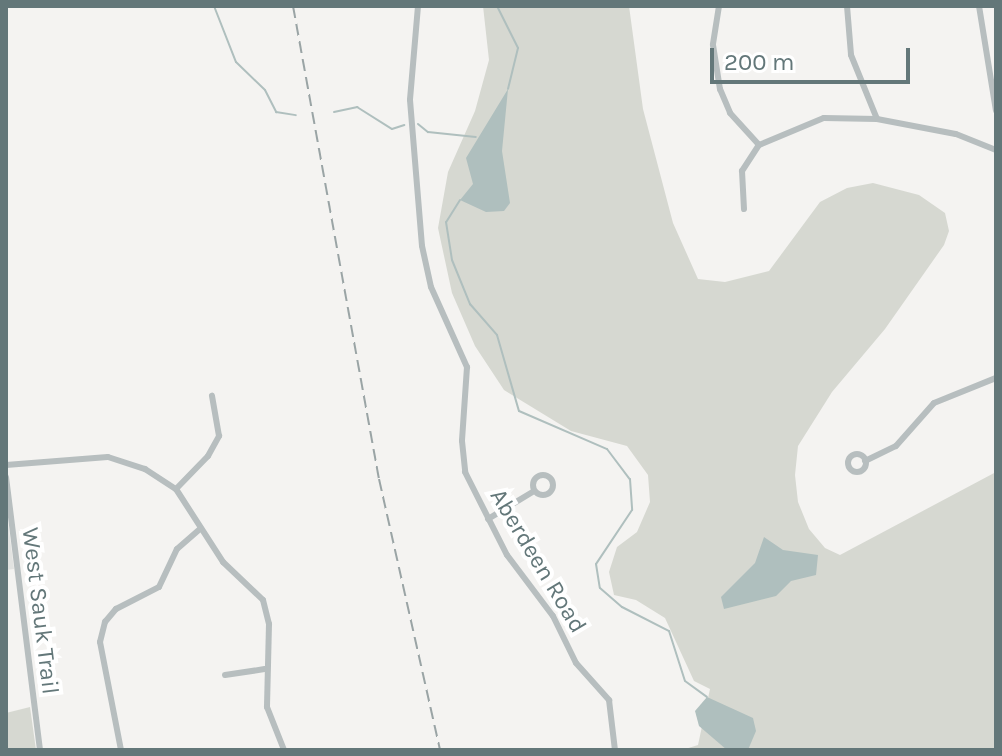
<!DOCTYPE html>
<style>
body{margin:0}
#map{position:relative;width:1002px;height:756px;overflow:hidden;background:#f4f3f1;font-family:Karla,sans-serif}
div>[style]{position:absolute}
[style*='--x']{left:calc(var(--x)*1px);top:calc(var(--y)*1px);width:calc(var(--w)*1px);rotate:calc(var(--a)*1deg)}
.built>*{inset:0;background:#e2e3e1}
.green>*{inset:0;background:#d6d8d1}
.water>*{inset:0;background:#afbfbe}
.stream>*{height:2px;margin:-1px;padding:0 1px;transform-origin:1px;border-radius:1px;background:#afbfbe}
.minor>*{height:6px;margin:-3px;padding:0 3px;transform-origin:3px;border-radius:3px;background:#b7bebf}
.minor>.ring{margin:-3px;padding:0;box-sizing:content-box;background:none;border:6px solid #b7bebf;border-radius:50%}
.rail>*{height:2px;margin-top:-1px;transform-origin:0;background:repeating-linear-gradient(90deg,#9aa4a5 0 12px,transparent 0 18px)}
span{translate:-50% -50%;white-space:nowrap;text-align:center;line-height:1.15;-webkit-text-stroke:8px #fff;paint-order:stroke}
.street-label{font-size:24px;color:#637779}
.frame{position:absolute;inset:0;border:8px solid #637779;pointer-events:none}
.scale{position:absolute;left:710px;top:48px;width:200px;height:36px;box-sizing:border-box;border:4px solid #637779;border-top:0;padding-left:10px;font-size:24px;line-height:28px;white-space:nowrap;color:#637779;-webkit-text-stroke:6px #fff;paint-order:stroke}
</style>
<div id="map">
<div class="built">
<i style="clip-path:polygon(6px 507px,14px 569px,6px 570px)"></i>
</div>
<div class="green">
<i style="clip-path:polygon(483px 6px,629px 6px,643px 109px,673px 223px,698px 279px,725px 282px,769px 271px,820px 202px,847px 188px,873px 183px,919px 195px,945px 213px,949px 231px,944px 245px,885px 329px,832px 392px,798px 446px,795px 475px,798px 502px,809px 529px,825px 548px,840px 555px,996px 472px,996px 750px,682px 750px,698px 745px,710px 689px,694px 681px,665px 618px,636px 600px,614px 595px,609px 572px,617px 547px,637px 532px,650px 502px,648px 475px,627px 446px,571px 431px,504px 390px,475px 346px,452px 293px,438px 228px,448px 172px,475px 111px,489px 60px)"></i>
<i style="clip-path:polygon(30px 707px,36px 750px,6px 750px,6px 713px)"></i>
</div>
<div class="water">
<i style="clip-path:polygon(508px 89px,502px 151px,510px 203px,504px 211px,486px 212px,460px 200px,473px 184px,466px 158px)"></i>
<i style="clip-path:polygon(764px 537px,783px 550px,818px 555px,816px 575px,791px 581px,776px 596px,724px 609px,721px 597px,755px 563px)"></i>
<i style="clip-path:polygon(707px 697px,753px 718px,756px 731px,748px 750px,727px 750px,699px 726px,695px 711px)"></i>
</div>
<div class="stream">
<i style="--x:214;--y:6;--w:60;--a:68.6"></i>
<i style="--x:236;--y:62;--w:40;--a:44"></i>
<i style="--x:265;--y:90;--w:25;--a:63"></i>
<i style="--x:276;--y:112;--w:20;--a:9"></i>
<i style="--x:497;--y:6;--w:47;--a:63.4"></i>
<i style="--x:518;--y:48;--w:42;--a:103.7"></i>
<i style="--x:334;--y:112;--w:24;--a:-12"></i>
<i style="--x:357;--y:107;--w:41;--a:32.2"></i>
<i style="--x:392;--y:129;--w:13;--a:-18"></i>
<i style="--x:418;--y:124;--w:13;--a:39"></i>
<i style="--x:428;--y:132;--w:48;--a:5.9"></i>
<i style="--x:460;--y:200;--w:26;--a:122"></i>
<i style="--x:446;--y:222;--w:38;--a:81"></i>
<i style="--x:452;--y:260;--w:48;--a:67.8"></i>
<i style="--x:470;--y:304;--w:41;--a:48.9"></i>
<i style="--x:497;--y:335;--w:79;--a:73.9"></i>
<i style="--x:519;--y:411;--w:96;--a:23.4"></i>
<i style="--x:607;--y:449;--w:38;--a:53"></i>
<i style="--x:630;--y:479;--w:31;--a:86"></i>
<i style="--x:632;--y:510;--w:65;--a:123.7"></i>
<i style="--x:596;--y:564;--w:24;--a:81"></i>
<i style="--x:600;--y:588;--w:29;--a:41"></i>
<i style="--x:622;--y:607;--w:53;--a:27.1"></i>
<i style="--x:669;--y:631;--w:52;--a:72.3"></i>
<i style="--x:685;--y:681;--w:27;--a:36"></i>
</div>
<div class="minor">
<i style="--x:418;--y:6;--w:94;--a:94.9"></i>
<i style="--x:410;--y:100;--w:146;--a:85.3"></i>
<i style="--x:422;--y:246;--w:42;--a:77.6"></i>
<i style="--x:431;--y:287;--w:88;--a:65.8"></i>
<i style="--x:467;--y:367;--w:74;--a:93.9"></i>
<i style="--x:462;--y:441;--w:31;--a:84"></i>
<i style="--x:465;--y:472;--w:93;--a:63.2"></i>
<i style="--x:507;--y:555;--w:76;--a:53"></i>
<i style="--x:553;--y:616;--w:52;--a:63.9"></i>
<i style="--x:576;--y:663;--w:50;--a:48.3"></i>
<i style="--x:609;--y:700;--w:50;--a:83.2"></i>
<i style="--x:719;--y:6;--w:39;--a:99"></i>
<i style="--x:713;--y:45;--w:45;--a:81"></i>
<i style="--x:720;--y:89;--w:26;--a:67"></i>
<i style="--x:730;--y:113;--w:43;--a:47.8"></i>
<i style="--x:847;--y:6;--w:49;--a:85.3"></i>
<i style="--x:851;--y:55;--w:69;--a:67.9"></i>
<i style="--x:979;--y:6;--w:106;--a:80.8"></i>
<i style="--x:759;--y:145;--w:70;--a:-22.6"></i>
<i style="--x:824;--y:118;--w:53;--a:1.1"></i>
<i style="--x:877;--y:119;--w:80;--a:10.8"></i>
<i style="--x:956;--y:134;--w:43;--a:21.8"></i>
<i style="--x:744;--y:209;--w:38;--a:-93"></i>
<i style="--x:742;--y:171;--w:31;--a:-57"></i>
<i class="ring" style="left:848px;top:454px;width:12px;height:12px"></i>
<i style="--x:865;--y:461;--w:34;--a:-26"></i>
<i style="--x:896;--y:446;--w:57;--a:-48.5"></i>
<i style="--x:934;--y:403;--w:67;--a:-22"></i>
<i style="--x:6;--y:465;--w:102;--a:-4.5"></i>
<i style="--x:108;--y:457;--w:39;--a:18"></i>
<i style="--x:145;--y:469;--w:37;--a:33"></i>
<i style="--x:176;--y:489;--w:87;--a:57.2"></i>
<i style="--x:223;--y:562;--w:55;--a:43.5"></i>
<i style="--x:263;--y:600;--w:25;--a:76"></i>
<i style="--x:269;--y:624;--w:83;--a:91.4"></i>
<i style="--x:267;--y:707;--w:46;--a:68.4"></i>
<i class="ring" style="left:533px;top:475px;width:14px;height:14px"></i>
<i style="--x:6;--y:477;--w:275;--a:82.9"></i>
<i style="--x:176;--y:489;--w:46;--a:-45.9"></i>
<i style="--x:208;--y:456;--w:23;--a:-61"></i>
<i style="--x:219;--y:436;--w:41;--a:-99.9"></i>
<i style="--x:488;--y:519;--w:54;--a:-31.3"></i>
<i style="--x:225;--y:675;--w:40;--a:-8.5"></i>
<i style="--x:121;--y:750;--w:110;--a:-101"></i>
<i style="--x:100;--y:642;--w:21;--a:-76"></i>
<i style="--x:105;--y:622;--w:17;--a:-50"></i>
<i style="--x:116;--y:609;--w:48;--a:-27.1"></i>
<i style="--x:159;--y:587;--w:42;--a:-64.7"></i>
<i style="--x:177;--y:549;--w:30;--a:-41"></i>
</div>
<div class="rail">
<i style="--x:293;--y:6;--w:481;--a:79.7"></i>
<i style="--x:379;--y:479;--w:278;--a:77.3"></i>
</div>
<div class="street-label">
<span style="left:538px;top:561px;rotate:59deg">Aberdeen Road</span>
<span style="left:40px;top:611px;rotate:83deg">West Sauk Trail</span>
</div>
<div class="frame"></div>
<div class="scale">200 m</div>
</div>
